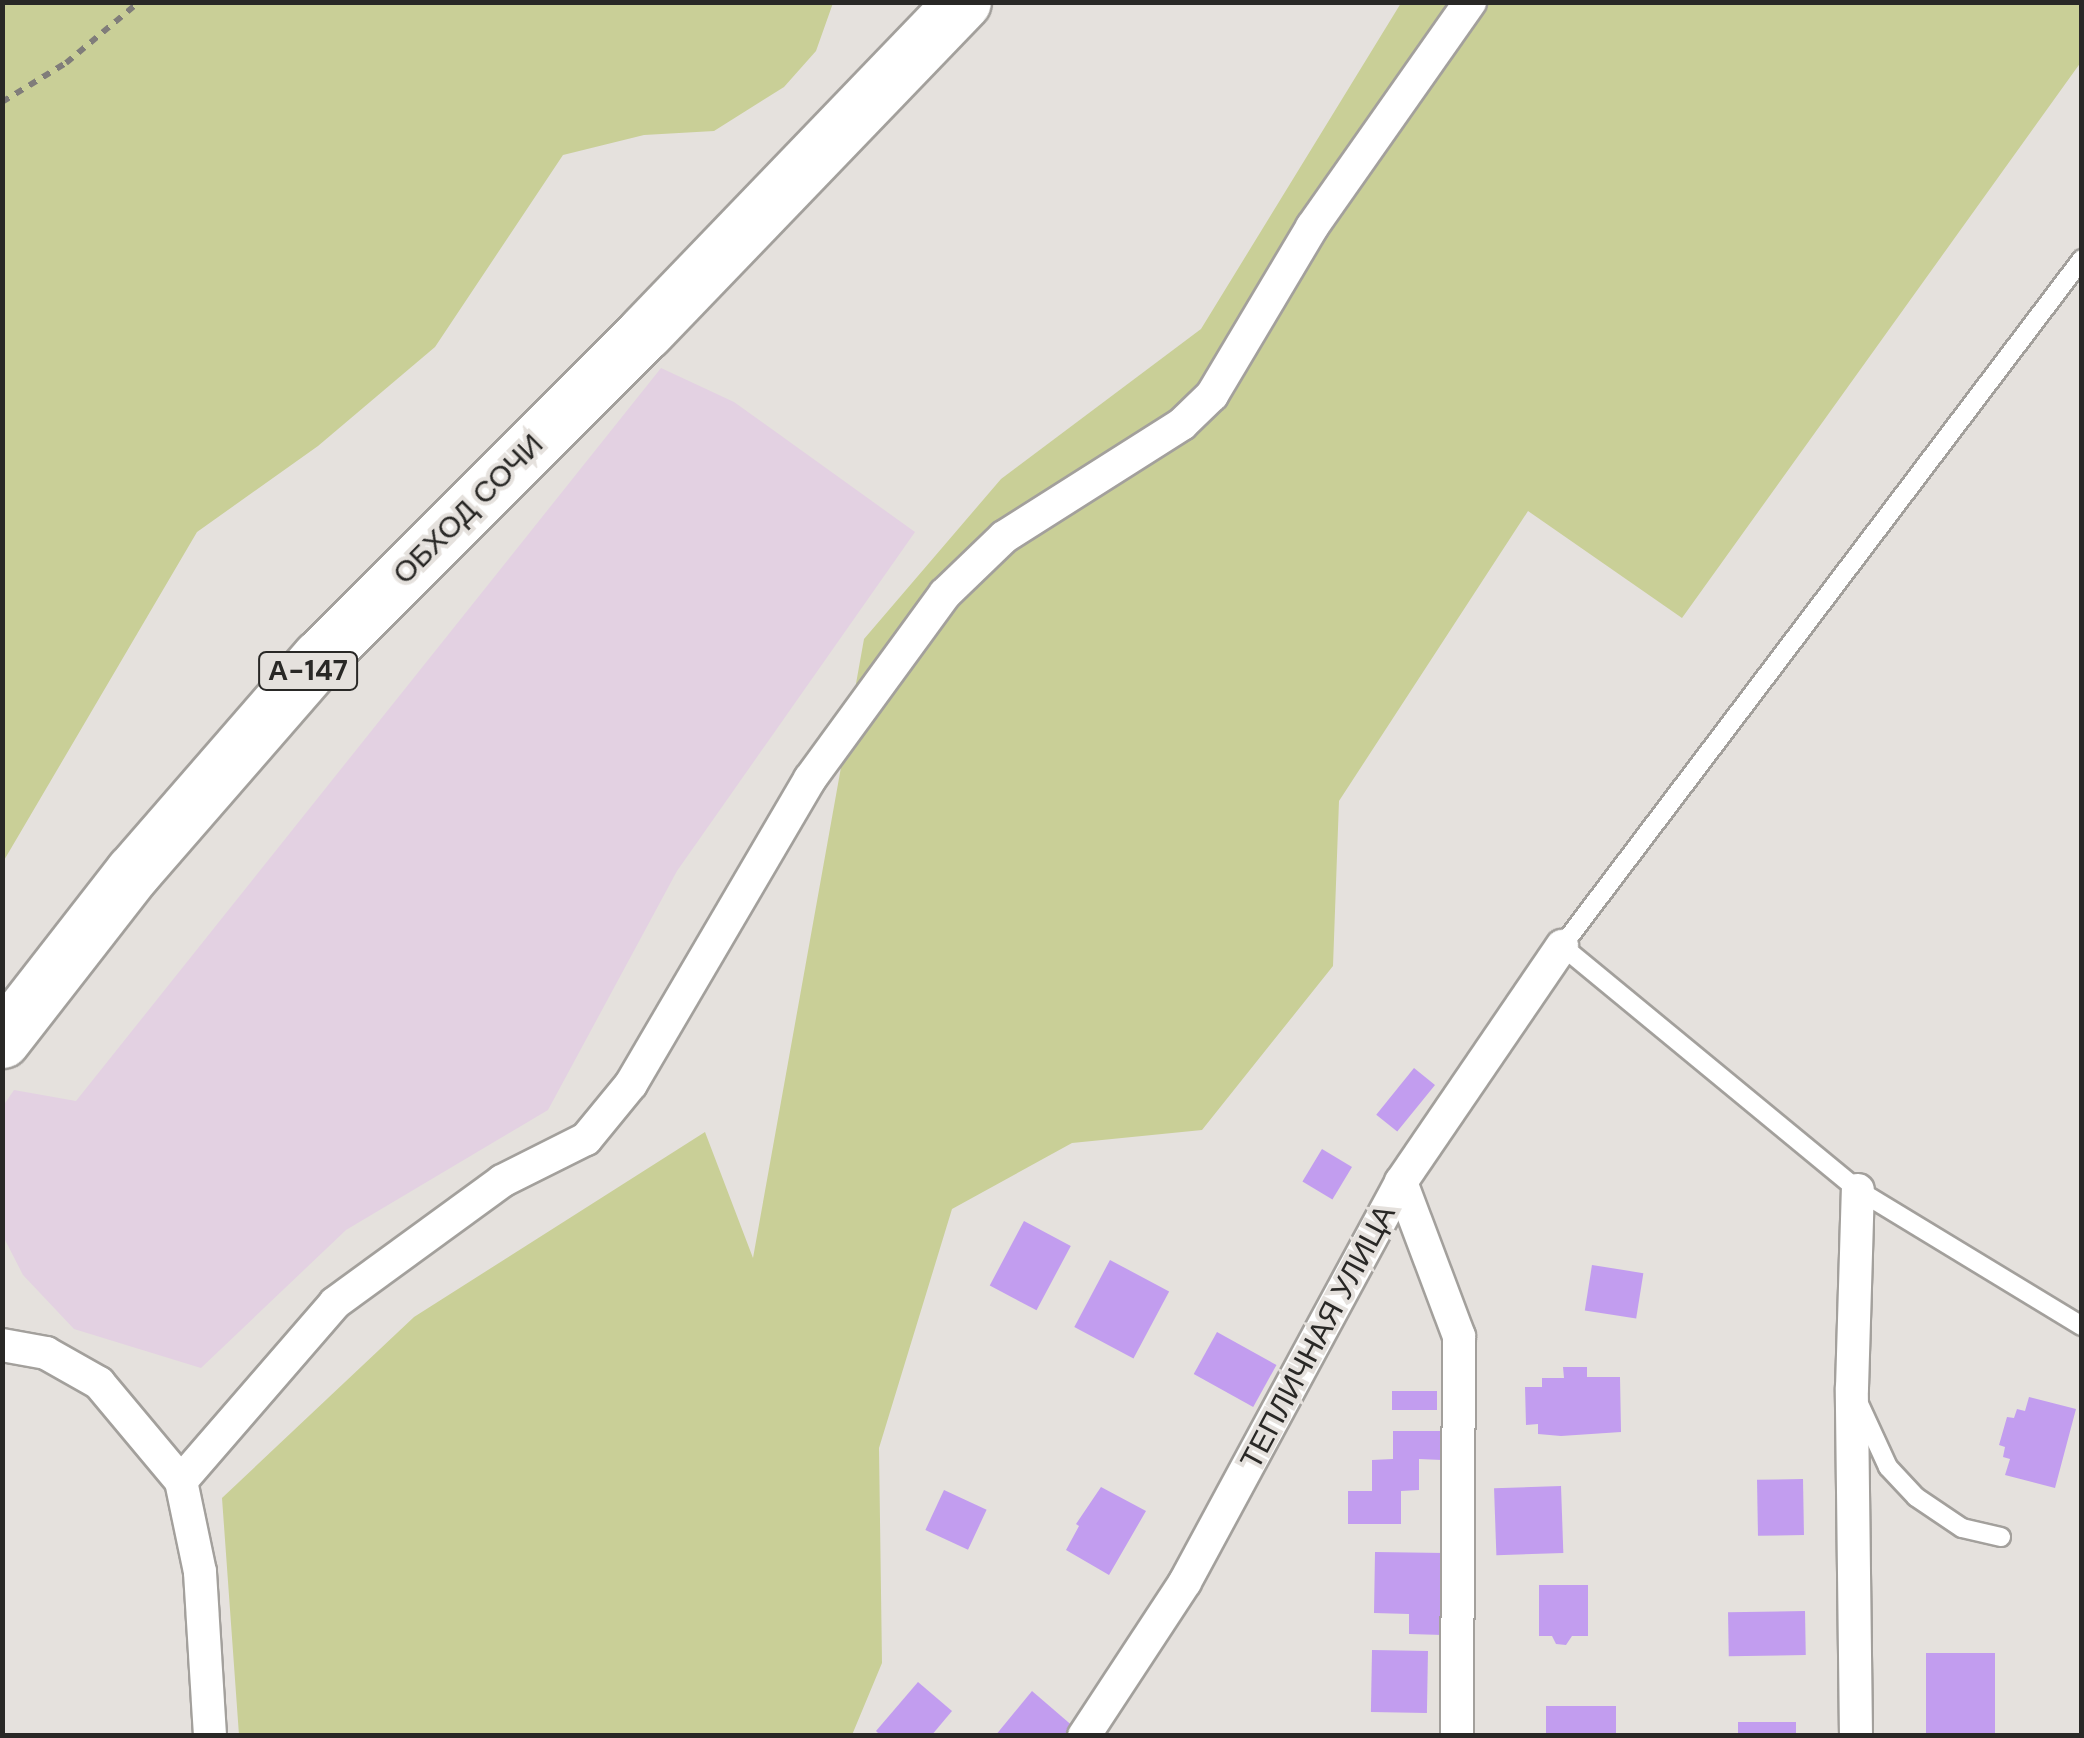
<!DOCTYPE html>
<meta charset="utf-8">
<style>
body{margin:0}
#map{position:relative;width:2084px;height:1738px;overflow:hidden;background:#e5e1dd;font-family:"DM Sans",sans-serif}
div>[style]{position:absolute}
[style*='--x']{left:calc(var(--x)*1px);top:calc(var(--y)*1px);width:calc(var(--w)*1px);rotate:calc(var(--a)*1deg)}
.industrial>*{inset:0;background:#e3d1e2}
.green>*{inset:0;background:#c9cf97}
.building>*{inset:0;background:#c29def;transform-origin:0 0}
.path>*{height:6px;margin-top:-3px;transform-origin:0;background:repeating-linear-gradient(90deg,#807d7a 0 8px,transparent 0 16px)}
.roads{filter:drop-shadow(2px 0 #a3a09c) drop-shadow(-2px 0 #a3a09c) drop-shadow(0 2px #a3a09c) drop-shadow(0 -2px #a3a09c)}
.service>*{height:18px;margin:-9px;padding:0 9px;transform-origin:9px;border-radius:9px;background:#fff}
.minor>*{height:32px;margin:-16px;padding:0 16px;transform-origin:16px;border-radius:16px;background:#fff}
.trunk>*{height:55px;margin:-27.5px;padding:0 27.5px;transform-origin:27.5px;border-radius:27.5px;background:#fff}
span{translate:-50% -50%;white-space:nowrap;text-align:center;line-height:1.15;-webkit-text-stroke:8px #e5e1dd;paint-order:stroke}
.shield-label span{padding:2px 8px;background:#e5e1dd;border:2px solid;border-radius:8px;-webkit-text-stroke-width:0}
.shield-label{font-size:28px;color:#292826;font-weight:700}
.street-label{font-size:30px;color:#292826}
.frame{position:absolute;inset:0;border:5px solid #292826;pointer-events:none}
</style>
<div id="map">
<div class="industrial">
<i style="clip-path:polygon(661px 368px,734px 402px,915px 532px,677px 871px,548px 1110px,346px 1230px,201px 1368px,74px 1329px,23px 1275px,3px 1236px,3px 1106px,14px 1090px,76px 1101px)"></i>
</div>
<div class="green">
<i style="clip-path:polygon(3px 2px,833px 3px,816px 51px,784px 87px,714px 131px,644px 135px,563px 155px,435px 347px,318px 446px,197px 532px,3px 862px)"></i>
<i style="clip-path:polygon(1401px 3px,2081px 3px,2081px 62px,1682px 618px,1528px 511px,1339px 801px,1333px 966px,1202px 1130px,1072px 1143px,952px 1209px,879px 1448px,882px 1663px,852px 1735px,239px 1735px,222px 1498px,414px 1317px,705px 1132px,753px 1258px,864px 639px,1001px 479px,1201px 329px)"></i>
</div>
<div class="building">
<i style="left:1414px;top:1068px;width:27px;height:60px;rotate:39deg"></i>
<i style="left:1322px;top:1149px;width:35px;height:38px;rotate:31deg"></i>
<i style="left:1024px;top:1221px;width:53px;height:73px;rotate:28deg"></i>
<i style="left:1110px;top:1260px;width:67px;height:76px;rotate:28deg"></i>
<i style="left:1592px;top:1265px;width:52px;height:46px;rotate:9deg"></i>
<i style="left:1217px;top:1332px;width:68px;height:48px;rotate:29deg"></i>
<i style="clip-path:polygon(1563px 1367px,1587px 1367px,1587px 1377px,1620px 1377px,1621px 1432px,1561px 1436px,1538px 1434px,1538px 1424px,1526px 1425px,1525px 1387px,1542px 1387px,1542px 1378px,1564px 1378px)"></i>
<i style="left:1392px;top:1391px;width:45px;height:19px"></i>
<i style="clip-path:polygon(2029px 1397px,2076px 1409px,2055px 1488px,2005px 1475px,2010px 1459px,2003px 1457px,2005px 1447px,1999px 1445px,2007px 1417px,2014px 1418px,2017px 1409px,2025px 1411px)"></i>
<i style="clip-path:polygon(1393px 1431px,1442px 1431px,1442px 1460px,1419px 1459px,1419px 1490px,1401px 1491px,1401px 1524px,1348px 1524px,1348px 1491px,1372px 1491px,1372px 1460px,1393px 1459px)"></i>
<i style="left:1803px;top:1479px;width:56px;height:46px;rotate:89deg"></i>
<i style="left:1561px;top:1486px;width:67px;height:67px;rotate:88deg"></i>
<i style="clip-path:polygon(1101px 1487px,1146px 1511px,1109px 1575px,1066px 1550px,1079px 1526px,1076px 1524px)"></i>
<i style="left:944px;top:1490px;width:47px;height:44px;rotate:25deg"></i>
<i style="clip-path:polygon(1375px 1552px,1445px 1553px,1443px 1635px,1409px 1634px,1409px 1614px,1374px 1613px)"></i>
<i style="clip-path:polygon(1539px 1585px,1588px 1585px,1588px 1636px,1572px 1636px,1566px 1645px,1556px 1644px,1552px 1636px,1539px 1636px)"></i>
<i style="left:1805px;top:1611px;width:44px;height:77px;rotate:89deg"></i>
<i style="left:1372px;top:1650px;width:56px;height:62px;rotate:1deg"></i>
<i style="left:1926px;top:1653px;width:69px;height:83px"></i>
<i style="clip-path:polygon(918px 1682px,952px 1711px,931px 1736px,881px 1736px,876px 1731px)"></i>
<i style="clip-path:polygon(1032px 1691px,1075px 1728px,1069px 1736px,995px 1736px)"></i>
<i style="left:1546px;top:1706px;width:70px;height:30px"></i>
<i style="left:1796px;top:1722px;width:14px;height:58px;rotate:90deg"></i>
</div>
<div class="path">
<i style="--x:2;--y:102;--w:75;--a:-31.4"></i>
<i style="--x:66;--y:63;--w:95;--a:-39.9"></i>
</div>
<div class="roads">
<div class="service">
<i style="--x:2082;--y:259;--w:862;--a:127.12"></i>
<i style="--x:1562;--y:946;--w:384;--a:39.5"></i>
<i style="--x:1858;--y:1190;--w:262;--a:31.3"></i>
<i style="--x:1860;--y:1406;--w:67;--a:65.3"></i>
<i style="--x:1888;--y:1467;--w:41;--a:47"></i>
<i style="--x:1916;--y:1497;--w:55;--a:34"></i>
<i style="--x:1962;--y:1528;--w:40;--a:13"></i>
</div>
<div class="minor">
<i style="--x:1401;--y:1182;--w:165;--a:69.4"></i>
<i style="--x:1459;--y:1336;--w:400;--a:90.3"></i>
<i style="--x:2;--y:1345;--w:45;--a:10.3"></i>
<i style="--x:46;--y:1353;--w:61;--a:29.5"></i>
<i style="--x:99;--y:1383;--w:128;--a:50.1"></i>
<i style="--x:181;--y:1481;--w:93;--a:78.2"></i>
<i style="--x:200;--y:1572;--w:164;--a:86.5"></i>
<i style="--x:181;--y:1481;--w:235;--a:-49.1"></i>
<i style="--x:335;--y:1303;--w:207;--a:-36.1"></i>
<i style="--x:502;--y:1181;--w:94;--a:-26.6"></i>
<i style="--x:586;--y:1139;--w:71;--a:-50.7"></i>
<i style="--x:631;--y:1084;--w:354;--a:-59.6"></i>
<i style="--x:810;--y:779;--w:229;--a:-53.9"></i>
<i style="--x:945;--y:594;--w:82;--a:-44"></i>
<i style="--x:1004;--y:537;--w:211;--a:-32.4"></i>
<i style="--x:1182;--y:424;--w:42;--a:-44"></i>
<i style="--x:1212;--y:395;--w:196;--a:-59.2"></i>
<i style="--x:1312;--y:227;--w:275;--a:-54.9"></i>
<i style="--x:1084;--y:1736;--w:184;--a:-56.7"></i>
<i style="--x:1185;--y:1582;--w:455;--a:-61.6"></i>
<i style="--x:1401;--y:1182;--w:286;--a:-55.7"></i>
<i style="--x:1856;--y:1736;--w:348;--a:-90.7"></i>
<i style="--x:1852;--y:1388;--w:198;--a:-88.3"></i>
</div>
<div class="trunk">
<i style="--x:2;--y:1040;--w:213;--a:-52.1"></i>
<i style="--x:133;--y:872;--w:284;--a:-49"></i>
<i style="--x:319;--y:658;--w:462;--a:-45"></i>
<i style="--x:646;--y:331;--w:457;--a:-46.1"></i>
</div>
</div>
<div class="shield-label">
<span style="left:308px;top:671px">А-147</span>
</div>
<div class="street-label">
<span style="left:468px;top:509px;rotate:-45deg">ОБХОД СОЧИ</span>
<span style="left:1318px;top:1337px;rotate:-62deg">ТЕПЛИЧНАЯ УЛИЦА</span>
</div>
<div class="frame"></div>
</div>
